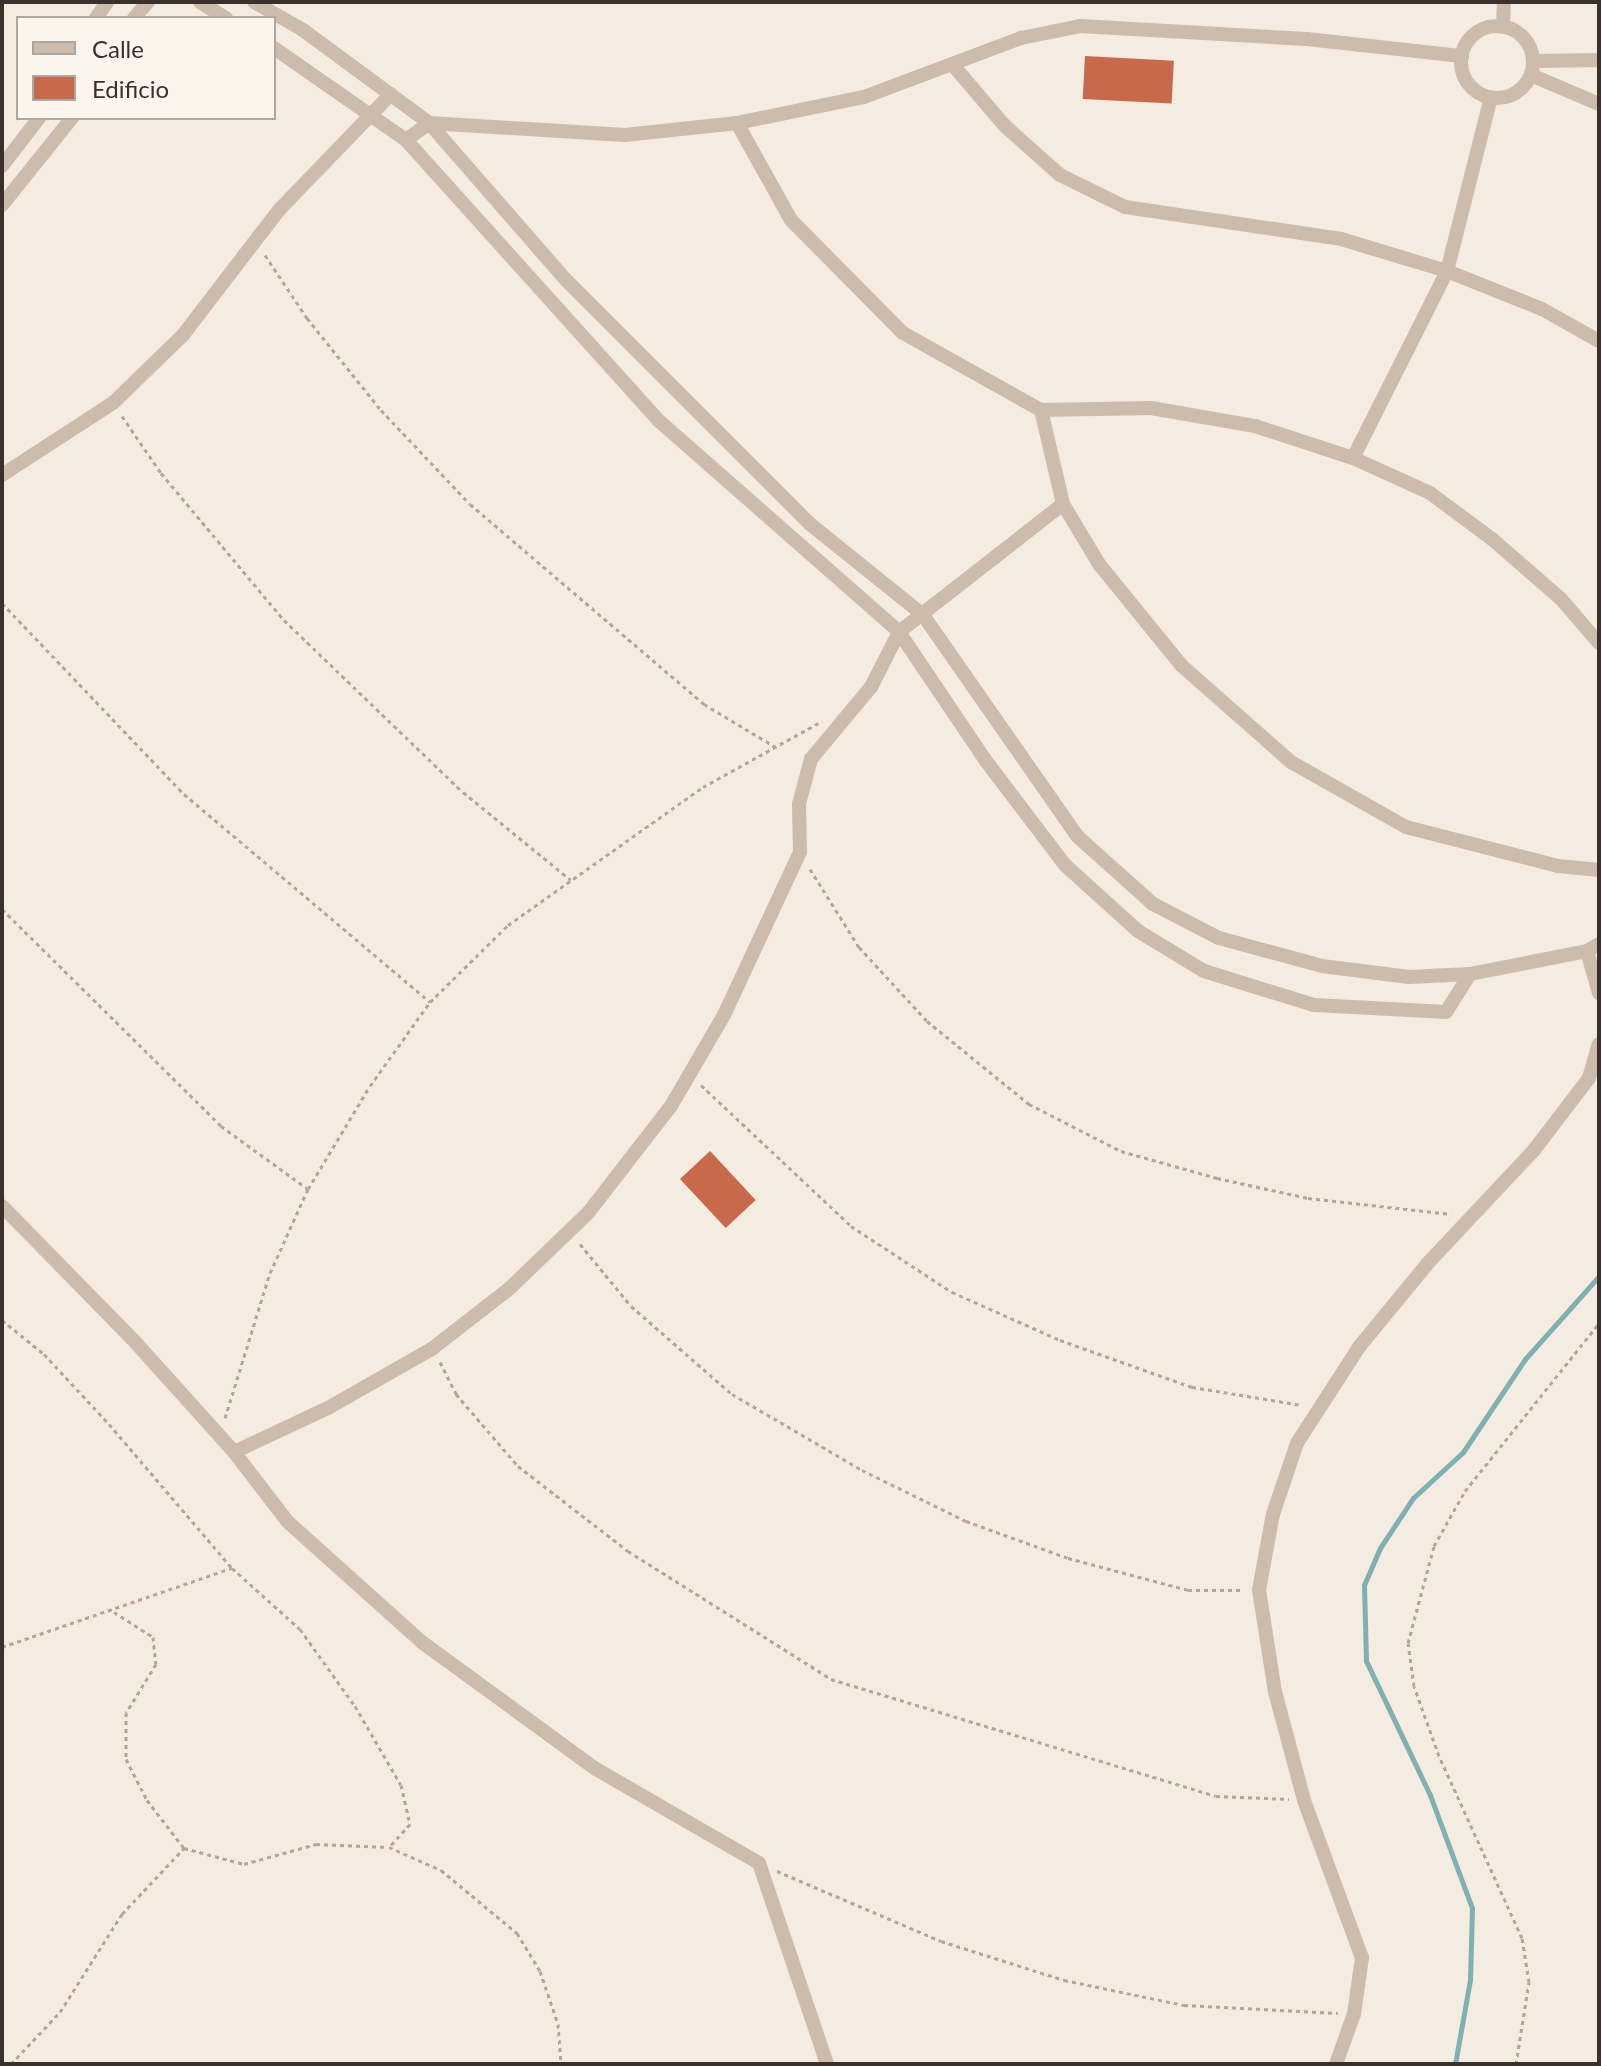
<!DOCTYPE html>
<style>
body{margin:0}
#map{position:relative;width:1601px;height:2066px;overflow:hidden;background:#f4ebe1;font-family:Lato,sans-serif}
div>[style]{position:absolute}
[style*='--x']{left:calc(var(--x)*1px);top:calc(var(--y)*1px);width:calc(var(--w)*1px);rotate:calc(var(--a)*1deg)}
.stream>*{height:5px;margin:-2.5px;padding:0 2.5px;transform-origin:2.5px;border-radius:2.5px;background:#7fb0b2}
.building>*{inset:0;background:#c8694b;transform-origin:0 0}
.path>*{height:3px;margin-top:-1.5px;transform-origin:0;background:repeating-linear-gradient(90deg,#b9a596 0 4px,transparent 0 8px)}
.minor>*{height:14px;margin:-7px;padding:0 7px;transform-origin:7px;border-radius:7px;background:#cdbbac}
.minor>.ring{margin:-7px;padding:0;box-sizing:content-box;background:none;border:14px solid #cdbbac;border-radius:50%}
span{translate:-50% -50%;white-space:nowrap;text-align:center;line-height:1.15;-webkit-text-stroke:6px #fbf5ee;paint-order:stroke}
.frame{position:absolute;inset:0;border:4px solid #3b302b;pointer-events:none}
.legend{position:absolute;left:16px;top:16px;width:260px;height:104px;box-sizing:border-box;background:#fbf5ee;border:2px solid #aea6a0;margin:0;padding:10px 14px;list-style:none;font-size:24px;color:#3b302b}
.legend li{display:flex;align-items:center;gap:16px;height:40px}
.legend b{width:40px;border:2px solid #aea6a0}
</style>
<div id="map">
<div class="stream">
<i style="--x:1455;--y:2064;--w:85;--a:-79.9"></i>
<i style="--x:1470;--y:1980;--w:72;--a:-88.4"></i>
<i style="--x:1472;--y:1908;--w:121;--a:-110.4"></i>
<i style="--x:1430;--y:1795;--w:148;--a:-115.5"></i>
<i style="--x:1366;--y:1661;--w:76;--a:-91.5"></i>
<i style="--x:1364;--y:1585;--w:40;--a:-66.6"></i>
<i style="--x:1380;--y:1548;--w:60;--a:-56.6"></i>
<i style="--x:1413;--y:1498;--w:68;--a:-42.6"></i>
<i style="--x:1463;--y:1452;--w:112;--a:-56.3"></i>
<i style="--x:1525;--y:1359;--w:111;--a:-48.3"></i>
</div>
<div class="building">
<i style="left:1085px;top:56px;width:89px;height:43px;rotate:3deg"></i>
<i style="left:710px;top:1151px;width:67px;height:41px;rotate:47deg"></i>
</div>
<div class="path">
<i style="--x:265;--y:255;--w:76;--a:56.3"></i>
<i style="--x:307;--y:318;--w:118;--a:51.2"></i>
<i style="--x:381;--y:410;--w:129;--a:46.6"></i>
<i style="--x:470;--y:504;--w:308;--a:40.5"></i>
<i style="--x:704;--y:704;--w:82;--a:31"></i>
<i style="--x:122;--y:416;--w:69;--a:55.6"></i>
<i style="--x:161;--y:473;--w:192;--a:50.1"></i>
<i style="--x:284;--y:620;--w:248;--a:43.9"></i>
<i style="--x:463;--y:792;--w:139;--a:39.2"></i>
<i style="--x:2;--y:603;--w:264;--a:46.4"></i>
<i style="--x:184;--y:794;--w:322;--a:40.2"></i>
<i style="--x:810;--y:869;--w:92;--a:57.9"></i>
<i style="--x:859;--y:947;--w:100;--a:47.4"></i>
<i style="--x:927;--y:1021;--w:132;--a:39.1"></i>
<i style="--x:1029;--y:1104;--w:103;--a:27.1"></i>
<i style="--x:1121;--y:1151;--w:100;--a:15.7"></i>
<i style="--x:1217;--y:1178;--w:93;--a:12.4"></i>
<i style="--x:1308;--y:1198;--w:144;--a:6.4"></i>
<i style="--x:2;--y:909;--w:308;--a:44.7"></i>
<i style="--x:221;--y:1126;--w:107;--a:35.9"></i>
<i style="--x:701;--y:1085;--w:206;--a:43.2"></i>
<i style="--x:851;--y:1226;--w:121;--a:33.2"></i>
<i style="--x:952;--y:1292;--w:118;--a:24"></i>
<i style="--x:1060;--y:1340;--w:140;--a:19.6"></i>
<i style="--x:1192;--y:1387;--w:111;--a:9.3"></i>
<i style="--x:580;--y:1244;--w:80;--a:50.6"></i>
<i style="--x:631;--y:1306;--w:134;--a:41.1"></i>
<i style="--x:732;--y:1394;--w:151;--a:30.3"></i>
<i style="--x:862;--y:1470;--w:116;--a:26.1"></i>
<i style="--x:966;--y:1521;--w:109;--a:19.9"></i>
<i style="--x:1068;--y:1558;--w:124;--a:14.9"></i>
<i style="--x:1188;--y:1590;--w:55;--a:0"></i>
<i style="--x:2;--y:1320;--w:54;--a:39"></i>
<i style="--x:44;--y:1354;--w:96;--a:47.1"></i>
<i style="--x:109;--y:1424;--w:189;--a:49.5"></i>
<i style="--x:232;--y:1568;--w:91;--a:41.9"></i>
<i style="--x:300;--y:1629;--w:95;--a:54.5"></i>
<i style="--x:355;--y:1706;--w:91;--a:59.8"></i>
<i style="--x:401;--y:1785;--w:40;--a:77"></i>
<i style="--x:410;--y:1824;--w:31;--a:132"></i>
<i style="--x:389;--y:1847;--w:57;--a:23.9"></i>
<i style="--x:441;--y:1870;--w:99;--a:39.7"></i>
<i style="--x:517;--y:1933;--w:44;--a:58.8"></i>
<i style="--x:540;--y:1971;--w:56;--a:71.2"></i>
<i style="--x:558;--y:2024;--w:40;--a:85.7"></i>
<i style="--x:440;--y:1362;--w:36;--a:63"></i>
<i style="--x:456;--y:1394;--w:95;--a:49.3"></i>
<i style="--x:518;--y:1466;--w:139;--a:37.7"></i>
<i style="--x:628;--y:1551;--w:240;--a:32.2"></i>
<i style="--x:831;--y:1679;--w:402;--a:16.9"></i>
<i style="--x:1216;--y:1796;--w:73;--a:2.4"></i>
<i style="--x:225;--y:1418;--w:152;--a:-72.8"></i>
<i style="--x:270;--y:1273;--w:92;--a:-65.7"></i>
<i style="--x:308;--y:1189;--w:120;--a:-59"></i>
<i style="--x:370;--y:1086;--w:103;--a:-54.5"></i>
<i style="--x:430;--y:1002;--w:110;--a:-44.6"></i>
<i style="--x:508;--y:925;--w:239;--a:-35.3"></i>
<i style="--x:703;--y:787;--w:136;--a:-29"></i>
<i style="--x:114;--y:1612;--w:46;--a:32.7"></i>
<i style="--x:153;--y:1637;--w:27;--a:84"></i>
<i style="--x:156;--y:1664;--w:57;--a:121.5"></i>
<i style="--x:126;--y:1713;--w:46;--a:90"></i>
<i style="--x:126;--y:1759;--w:46;--a:62.9"></i>
<i style="--x:147;--y:1800;--w:61;--a:52.4"></i>
<i style="--x:184;--y:1848;--w:62;--a:14.9"></i>
<i style="--x:244;--y:1864;--w:75;--a:-15.5"></i>
<i style="--x:316;--y:1844;--w:72;--a:2.4"></i>
<i style="--x:2;--y:1647;--w:243;--a:-19"></i>
<i style="--x:777;--y:1871;--w:178;--a:23.1"></i>
<i style="--x:941;--y:1941;--w:129;--a:17.6"></i>
<i style="--x:1064;--y:1980;--w:123;--a:11.8"></i>
<i style="--x:1184;--y:2005;--w:154;--a:3"></i>
<i style="--x:11;--y:2064;--w:71;--a:-46.7"></i>
<i style="--x:60;--y:2012;--w:116;--a:-57.7"></i>
<i style="--x:122;--y:1914;--w:91;--a:-46.8"></i>
<i style="--x:1516;--y:2064;--w:83;--a:-81"></i>
<i style="--x:1529;--y:1982;--w:45;--a:-99"></i>
<i style="--x:1522;--y:1938;--w:200;--a:-114.5"></i>
<i style="--x:1439;--y:1756;--w:74;--a:-109.7"></i>
<i style="--x:1414;--y:1686;--w:43;--a:-97.9"></i>
<i style="--x:1408;--y:1643;--w:100;--a:-75"></i>
<i style="--x:1434;--y:1546;--w:63;--a:-60.6"></i>
<i style="--x:1465;--y:1491;--w:215;--a:-51.4"></i>
</div>
<div class="minor">
<i style="--x:200;--y:2;--w:31;--a:32"></i>
<i style="--x:254;--y:2;--w:56;--a:29.7"></i>
<i style="--x:303;--y:30;--w:157;--a:36.4"></i>
<i style="--x:429;--y:123;--w:208;--a:48.9"></i>
<i style="--x:566;--y:280;--w:345;--a:45"></i>
<i style="--x:810;--y:524;--w:145;--a:38.8"></i>
<i style="--x:923;--y:615;--w:269;--a:55.1"></i>
<i style="--x:1077;--y:836;--w:102;--a:41.8"></i>
<i style="--x:1153;--y:904;--w:74;--a:27.3"></i>
<i style="--x:1219;--y:938;--w:107;--a:15.2"></i>
<i style="--x:1322;--y:966;--w:88;--a:7.2"></i>
<i style="--x:1409;--y:977;--w:61;--a:-2.8"></i>
<i style="--x:1470;--y:974;--w:119;--a:-11.1"></i>
<i style="--x:1587;--y:951;--w:14;--a:-30"></i>
<i style="--x:96;--y:18;--w:19;--a:-55"></i>
<i style="--x:134;--y:18;--w:21;--a:-49"></i>
<i class="ring" style="left:1461px;top:26px;width:58px;height:58px"></i>
<i style="--x:1503;--y:27;--w:25;--a:-88"></i>
<i style="--x:274;--y:48;--w:161;--a:34.9"></i>
<i style="--x:406;--y:140;--w:377;--a:48"></i>
<i style="--x:658;--y:420;--w:321;--a:41.3"></i>
<i style="--x:899;--y:632;--w:156;--a:56"></i>
<i style="--x:986;--y:761;--w:131;--a:52.8"></i>
<i style="--x:1065;--y:865;--w:98;--a:42.1"></i>
<i style="--x:1138;--y:931;--w:77;--a:31.2"></i>
<i style="--x:1204;--y:971;--w:115;--a:17.2"></i>
<i style="--x:1314;--y:1005;--w:132;--a:3"></i>
<i style="--x:1446;--y:1012;--w:45;--a:-57.7"></i>
<i style="--x:1533;--y:61;--w:66;--a:-0.9"></i>
<i style="--x:952;--y:64;--w:82;--a:49.5"></i>
<i style="--x:1005;--y:126;--w:74;--a:41.7"></i>
<i style="--x:1060;--y:175;--w:72;--a:26.2"></i>
<i style="--x:1125;--y:207;--w:218;--a:8.4"></i>
<i style="--x:1341;--y:239;--w:111;--a:16.8"></i>
<i style="--x:1447;--y:271;--w:102;--a:21.8"></i>
<i style="--x:1542;--y:309;--w:65;--a:29.3"></i>
<i style="--x:1531;--y:75;--w:74;--a:23.1"></i>
<i style="--x:737;--y:123;--w:111;--a:60.9"></i>
<i style="--x:791;--y:220;--w:159;--a:45.3"></i>
<i style="--x:903;--y:333;--w:158;--a:29.2"></i>
<i style="--x:1041;--y:410;--w:110;--a:-1"></i>
<i style="--x:1151;--y:408;--w:106;--a:9.8"></i>
<i style="--x:1255;--y:426;--w:103;--a:18.1"></i>
<i style="--x:1353;--y:458;--w:85;--a:24.4"></i>
<i style="--x:1430;--y:493;--w:77;--a:36.6"></i>
<i style="--x:1492;--y:539;--w:91;--a:41"></i>
<i style="--x:1561;--y:599;--w:58;--a:49.2"></i>
<i style="--x:406;--y:140;--w:29;--a:-36"></i>
<i style="--x:429;--y:123;--w:196;--a:3.5"></i>
<i style="--x:625;--y:135;--w:113;--a:-6.1"></i>
<i style="--x:737;--y:123;--w:130;--a:-11.6"></i>
<i style="--x:864;--y:97;--w:168;--a:-20.6"></i>
<i style="--x:1021;--y:38;--w:60;--a:-11.5"></i>
<i style="--x:1080;--y:26;--w:227;--a:3.3"></i>
<i style="--x:1307;--y:39;--w:156;--a:6.3"></i>
<i style="--x:2;--y:166;--w:61;--a:-52.4"></i>
<i style="--x:2;--y:205;--w:112;--a:-51.2"></i>
<i style="--x:1041;--y:410;--w:97;--a:76.8"></i>
<i style="--x:1063;--y:504;--w:70;--a:59"></i>
<i style="--x:1099;--y:564;--w:130;--a:50.9"></i>
<i style="--x:1181;--y:665;--w:147;--a:41.4"></i>
<i style="--x:1291;--y:762;--w:132;--a:29.5"></i>
<i style="--x:1406;--y:827;--w:157;--a:14.4"></i>
<i style="--x:1558;--y:866;--w:41;--a:5.6"></i>
<i style="--x:1353;--y:458;--w:209;--a:-63.3"></i>
<i style="--x:1447;--y:271;--w:179;--a:-75.8"></i>
<i style="--x:2;--y:475;--w:132;--a:-33"></i>
<i style="--x:113;--y:403;--w:98;--a:-44.2"></i>
<i style="--x:183;--y:335;--w:158;--a:-52.5"></i>
<i style="--x:279;--y:210;--w:161;--a:-46"></i>
<i style="--x:1587;--y:951;--w:44;--a:74.1"></i>
<i style="--x:2;--y:1206;--w:192;--a:45.6"></i>
<i style="--x:136;--y:1343;--w:147;--a:48"></i>
<i style="--x:234;--y:1452;--w:88;--a:52.4"></i>
<i style="--x:288;--y:1522;--w:181;--a:41.9"></i>
<i style="--x:423;--y:1643;--w:214;--a:36.1"></i>
<i style="--x:596;--y:1769;--w:188;--a:30"></i>
<i style="--x:759;--y:1863;--w:212;--a:71.3"></i>
<i style="--x:234;--y:1452;--w:104;--a:-25.1"></i>
<i style="--x:328;--y:1408;--w:121;--a:-29.7"></i>
<i style="--x:433;--y:1348;--w:98;--a:-37.9"></i>
<i style="--x:510;--y:1288;--w:108;--a:-43.9"></i>
<i style="--x:588;--y:1213;--w:135;--a:-52.2"></i>
<i style="--x:671;--y:1106;--w:105;--a:-59.8"></i>
<i style="--x:724;--y:1015;--w:180;--a:-65"></i>
<i style="--x:800;--y:852;--w:48;--a:-91.2"></i>
<i style="--x:799;--y:804;--w:47;--a:-75.1"></i>
<i style="--x:811;--y:759;--w:94;--a:-50.2"></i>
<i style="--x:871;--y:687;--w:62;--a:-63"></i>
<i style="--x:899;--y:632;--w:208;--a:-38"></i>
<i style="--x:1336;--y:2064;--w:53;--a:-70.2"></i>
<i style="--x:1354;--y:2014;--w:57;--a:-81.9"></i>
<i style="--x:1362;--y:1958;--w:168;--a:-110.2"></i>
<i style="--x:1304;--y:1800;--w:112;--a:-105"></i>
<i style="--x:1275;--y:1692;--w:103;--a:-98.9"></i>
<i style="--x:1259;--y:1590;--w:77;--a:-79.6"></i>
<i style="--x:1273;--y:1514;--w:75;--a:-71.3"></i>
<i style="--x:1297;--y:1443;--w:114;--a:-57.1"></i>
<i style="--x:1359;--y:1347;--w:109;--a:-50.6"></i>
<i style="--x:1428;--y:1263;--w:155;--a:-46.8"></i>
<i style="--x:1534;--y:1150;--w:91;--a:-52.6"></i>
<i style="--x:1589;--y:1078;--w:35;--a:-74"></i>
</div>
<div class="frame"></div>
<ul class="legend">
<li><b style="height:10px;background:#cdbbac"></b>Calle</li>
<li><b style="height:22px;background:#c8694b"></b>Edificio</li>
</ul>
</div>
